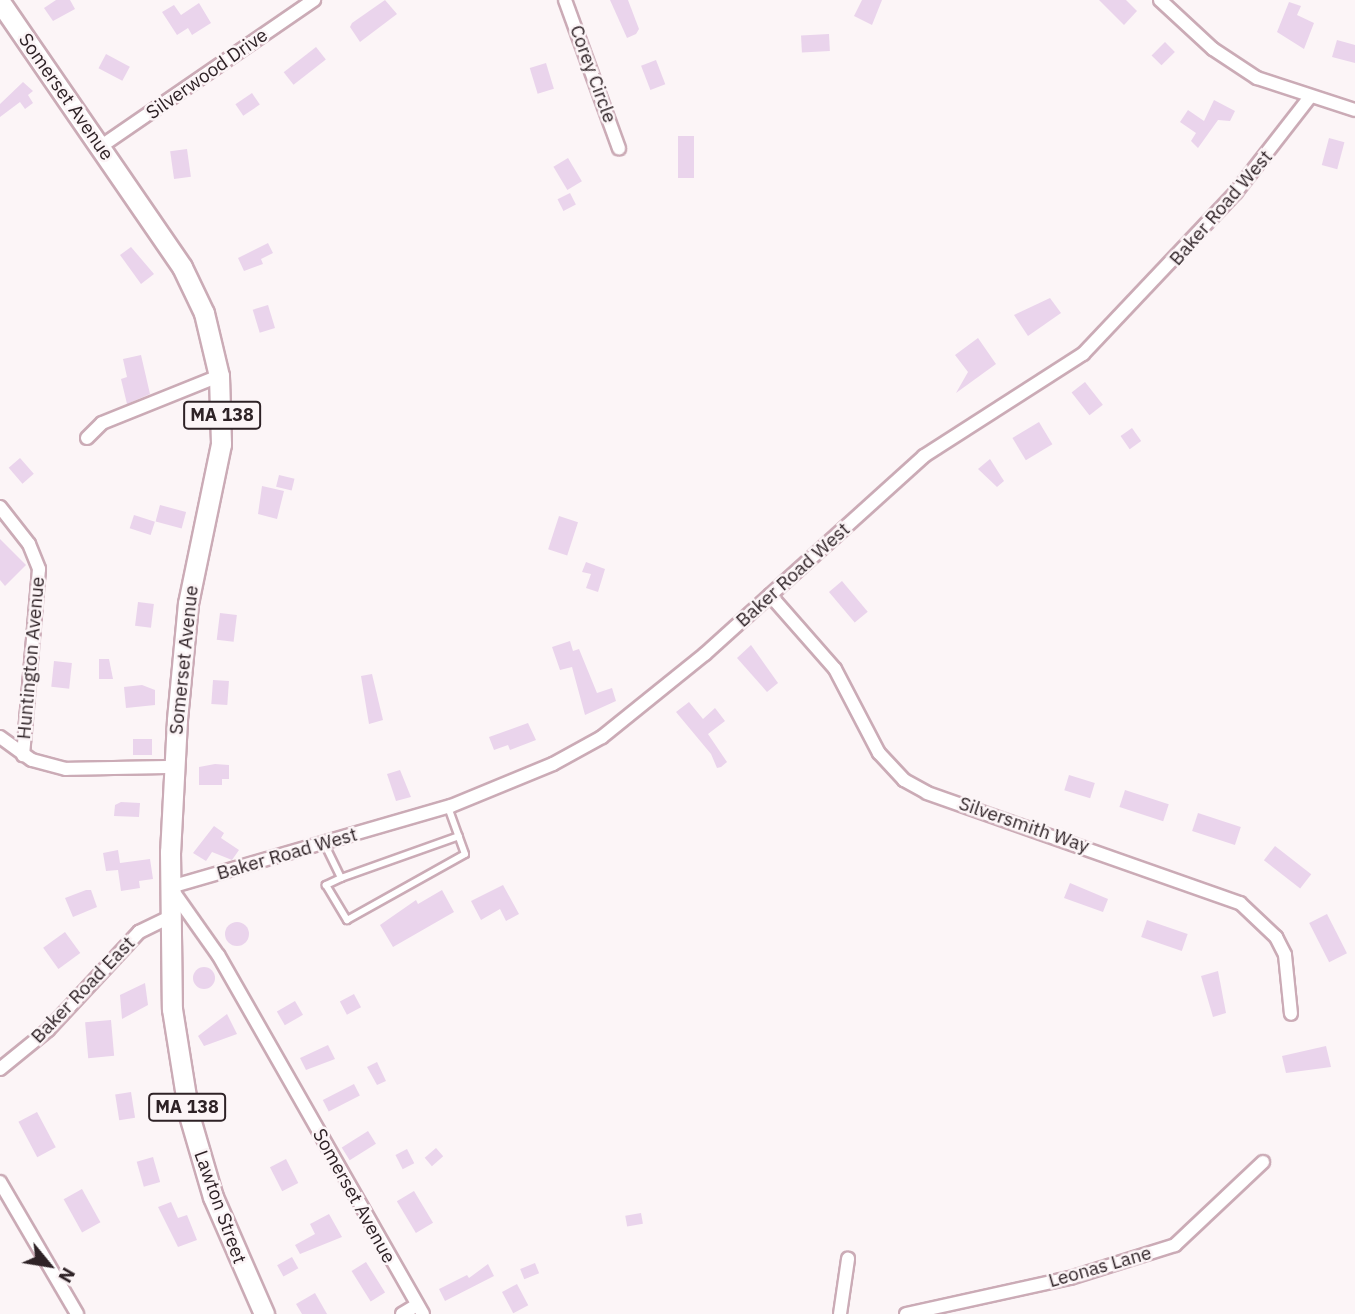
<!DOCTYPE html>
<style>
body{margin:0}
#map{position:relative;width:1355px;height:1314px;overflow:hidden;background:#fcf5f7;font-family:"IBM Plex Sans",sans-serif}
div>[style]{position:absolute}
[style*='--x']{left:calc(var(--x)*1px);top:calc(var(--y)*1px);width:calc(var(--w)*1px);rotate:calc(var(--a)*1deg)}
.building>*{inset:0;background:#ead4ec;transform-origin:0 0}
.round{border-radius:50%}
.roads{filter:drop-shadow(2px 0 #cbabb6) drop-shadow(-2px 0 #cbabb6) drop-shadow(0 2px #cbabb6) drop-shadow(0 -2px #cbabb6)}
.lane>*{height:6px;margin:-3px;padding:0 3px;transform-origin:3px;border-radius:3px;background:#fff}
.street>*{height:12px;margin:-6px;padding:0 6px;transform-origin:6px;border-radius:6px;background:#fff}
.primary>*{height:19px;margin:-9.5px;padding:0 9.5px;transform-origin:9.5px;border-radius:9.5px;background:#fff}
span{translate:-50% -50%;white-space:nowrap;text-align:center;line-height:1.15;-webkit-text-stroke:5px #fcf5f7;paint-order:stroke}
.shield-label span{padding:2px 5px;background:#fcf5f7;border:2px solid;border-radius:5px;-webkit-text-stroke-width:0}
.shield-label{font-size:18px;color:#2e2226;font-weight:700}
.street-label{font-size:19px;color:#2e2226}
.north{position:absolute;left:14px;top:1230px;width:70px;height:70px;-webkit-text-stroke:5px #fcf5f7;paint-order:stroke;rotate:120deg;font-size:19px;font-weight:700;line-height:28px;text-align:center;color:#2e2226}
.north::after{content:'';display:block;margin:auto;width:24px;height:32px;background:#2e2226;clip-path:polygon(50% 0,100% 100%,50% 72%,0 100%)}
</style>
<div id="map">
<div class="building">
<i style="clip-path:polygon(56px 0,70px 0,75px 9px,53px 21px,44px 8px)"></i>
<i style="clip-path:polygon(385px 0,397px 14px,360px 42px,350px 27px,352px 23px)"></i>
<i style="clip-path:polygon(610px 0,628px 0,639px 29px,636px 34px,627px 38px)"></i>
<i style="clip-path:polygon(862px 0,882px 0,872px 25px,854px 16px)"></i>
<i style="clip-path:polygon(1099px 0,1126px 0,1137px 11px,1124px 25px)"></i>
<i style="clip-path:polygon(1289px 2px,1301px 6px,1297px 15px,1314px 23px,1304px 49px,1277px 32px)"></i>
<i style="clip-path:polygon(199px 3px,211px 23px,192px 35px,188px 28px,177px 35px,162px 12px,174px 5px,181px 15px)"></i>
<i style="left:829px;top:34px;width:17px;height:28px;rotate:87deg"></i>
<i style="clip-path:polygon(1337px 40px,1355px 45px,1355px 63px,1332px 57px)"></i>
<i style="left:1165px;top:42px;width:14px;height:19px;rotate:45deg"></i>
<i style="left:316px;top:47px;width:16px;height:41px;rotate:52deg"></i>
<i style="left:106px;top:54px;width:27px;height:16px;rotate:28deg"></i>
<i style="left:656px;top:60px;width:26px;height:16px;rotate:69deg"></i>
<i style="left:546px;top:63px;width:27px;height:17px;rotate:73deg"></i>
<i style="clip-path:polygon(23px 82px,33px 91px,28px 95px,33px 103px,25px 109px,20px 102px,0 117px,0 104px)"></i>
<i style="left:252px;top:93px;width:14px;height:20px;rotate:56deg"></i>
<i style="clip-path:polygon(1214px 100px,1235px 111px,1230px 121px,1218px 120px,1198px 148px,1191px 141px,1196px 133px,1180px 122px,1188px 110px,1204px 121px)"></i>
<i style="left:678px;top:136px;width:16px;height:42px"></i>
<i style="left:1329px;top:138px;width:16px;height:28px;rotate:15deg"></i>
<i style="left:187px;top:149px;width:28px;height:17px;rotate:82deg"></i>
<i style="left:568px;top:158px;width:27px;height:17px;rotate:59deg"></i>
<i style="left:570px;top:193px;width:13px;height:14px;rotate:63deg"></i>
<i style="clip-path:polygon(268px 243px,273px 253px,261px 259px,263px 264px,244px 271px,238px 258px)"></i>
<i style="clip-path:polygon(131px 247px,154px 274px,141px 284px,120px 255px)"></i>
<i style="clip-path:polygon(1050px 298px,1061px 313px,1028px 336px,1014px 315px)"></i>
<i style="left:268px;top:305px;width:24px;height:16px;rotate:73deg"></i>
<i style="clip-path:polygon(978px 338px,996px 364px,956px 393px,968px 372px,955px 355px)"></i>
<i style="clip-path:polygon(141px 355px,150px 394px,127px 404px,121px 379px,127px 377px,123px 359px)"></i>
<i style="left:1085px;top:382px;width:29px;height:17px;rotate:52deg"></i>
<i style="left:1039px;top:422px;width:26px;height:31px;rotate:59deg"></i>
<i style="left:1132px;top:428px;width:16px;height:14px;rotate:55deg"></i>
<i style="left:20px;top:458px;width:21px;height:15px;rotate:49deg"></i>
<i style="clip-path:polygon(990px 459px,1004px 481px,997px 487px,978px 469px)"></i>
<i style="left:279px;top:475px;width:16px;height:12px;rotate:14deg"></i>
<i style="clip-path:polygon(262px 486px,284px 491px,277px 519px,258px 514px)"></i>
<i style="left:160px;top:505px;width:27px;height:17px;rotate:15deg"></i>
<i style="left:134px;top:515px;width:22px;height:14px;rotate:18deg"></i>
<i style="left:559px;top:516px;width:20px;height:35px;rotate:18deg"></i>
<i style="clip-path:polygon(0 539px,26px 565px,5px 586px,0 580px)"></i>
<i style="clip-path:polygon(586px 562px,605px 569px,598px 592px,586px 588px,591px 574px,582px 572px)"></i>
<i style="left:842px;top:581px;width:40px;height:17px;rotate:50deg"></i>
<i style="left:138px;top:602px;width:16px;height:24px;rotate:7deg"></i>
<i style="left:220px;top:613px;width:17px;height:27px;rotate:7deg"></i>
<i style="clip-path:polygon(570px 641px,573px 651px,579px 649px,597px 693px,612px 688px,616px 701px,585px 715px,572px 667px,560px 670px,552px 647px)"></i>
<i style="clip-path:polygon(751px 645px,778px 683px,767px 692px,737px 658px)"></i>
<i style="clip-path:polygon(99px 659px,109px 659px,113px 679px,99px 679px)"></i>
<i style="left:54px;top:661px;width:18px;height:26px;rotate:6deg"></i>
<i style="clip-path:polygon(372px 674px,383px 720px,369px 724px,361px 676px)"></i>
<i style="left:213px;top:680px;width:16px;height:24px;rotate:4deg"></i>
<i style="clip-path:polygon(142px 685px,155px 690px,155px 705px,126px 708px,124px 687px)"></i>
<i style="clip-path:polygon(689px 702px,703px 719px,715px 708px,725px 721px,708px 734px,727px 762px,721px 767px,717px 768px,711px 754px,676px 712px)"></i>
<i style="clip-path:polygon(528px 723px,536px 740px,510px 750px,508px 745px,494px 750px,489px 737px)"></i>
<i style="left:133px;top:739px;width:19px;height:16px"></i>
<i style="clip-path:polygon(215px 764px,229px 765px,229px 779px,222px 779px,222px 785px,199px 785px,199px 767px)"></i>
<i style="clip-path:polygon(400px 770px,411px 797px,396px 801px,387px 774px)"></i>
<i style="left:1069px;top:775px;width:27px;height:16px;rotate:17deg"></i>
<i style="left:1125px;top:790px;width:46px;height:18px;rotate:18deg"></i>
<i style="clip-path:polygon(121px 802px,140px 803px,139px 817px,114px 816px,115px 805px)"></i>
<i style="left:1198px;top:813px;width:45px;height:19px;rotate:18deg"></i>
<i style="clip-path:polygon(214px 826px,224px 833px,221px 838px,239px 850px,232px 860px,212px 852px,206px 861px,193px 853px)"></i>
<i style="left:1275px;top:846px;width:46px;height:18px;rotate:38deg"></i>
<i style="clip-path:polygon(118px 850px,120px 863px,150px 859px,153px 879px,139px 881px,140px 888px,121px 891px,118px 870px,106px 871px,103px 853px)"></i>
<i style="clip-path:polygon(1070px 883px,1108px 899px,1103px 912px,1064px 898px)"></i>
<i style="clip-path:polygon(503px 885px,519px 914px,506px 921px,500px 909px,481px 920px,471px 901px)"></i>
<i style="clip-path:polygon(86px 890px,91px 890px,97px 907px,73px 917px,65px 898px)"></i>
<i style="clip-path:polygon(442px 890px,454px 912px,393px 947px,380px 925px,416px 900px,418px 904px)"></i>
<i style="left:1327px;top:914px;width:44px;height:20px;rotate:63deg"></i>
<i style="left:1147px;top:920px;width:43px;height:18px;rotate:19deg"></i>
<i class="round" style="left:225px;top:922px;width:24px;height:24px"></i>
<i style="left:65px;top:932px;width:26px;height:27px;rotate:54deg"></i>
<i class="round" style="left:193px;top:967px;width:22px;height:22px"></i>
<i style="clip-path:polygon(1218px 971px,1226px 1013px,1213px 1017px,1201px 976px)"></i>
<i style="clip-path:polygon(145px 983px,148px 1005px,122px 1019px,120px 995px)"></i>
<i style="left:354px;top:994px;width:15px;height:16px;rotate:62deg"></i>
<i style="left:295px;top:1001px;width:16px;height:21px;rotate:60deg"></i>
<i style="clip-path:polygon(227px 1014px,237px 1034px,204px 1046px,198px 1036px)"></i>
<i style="left:111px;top:1020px;width:36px;height:26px;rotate:85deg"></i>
<i style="clip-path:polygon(328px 1045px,335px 1059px,306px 1070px,300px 1058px)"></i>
<i style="clip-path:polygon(1326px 1046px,1331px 1067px,1286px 1073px,1282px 1056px)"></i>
<i style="clip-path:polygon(377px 1062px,386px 1081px,377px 1085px,367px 1067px)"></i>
<i style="left:354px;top:1084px;width:13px;height:35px;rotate:63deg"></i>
<i style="left:131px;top:1092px;width:26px;height:16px;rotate:81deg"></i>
<i style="left:37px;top:1112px;width:40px;height:21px;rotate:62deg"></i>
<i style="left:368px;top:1131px;width:15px;height:31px;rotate:58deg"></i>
<i style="left:436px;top:1148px;width:11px;height:15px;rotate:49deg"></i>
<i style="left:407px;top:1149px;width:16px;height:13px;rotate:63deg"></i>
<i style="left:153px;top:1157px;width:26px;height:17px;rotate:74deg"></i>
<i style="left:286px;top:1159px;width:27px;height:18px;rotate:63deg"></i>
<i style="left:82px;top:1189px;width:38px;height:21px;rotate:61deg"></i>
<i style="left:414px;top:1191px;width:37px;height:20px;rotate:59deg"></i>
<i style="clip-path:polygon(171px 1202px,178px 1218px,187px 1215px,197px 1240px,178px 1247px,158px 1207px)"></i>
<i style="left:641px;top:1213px;width:11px;height:16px;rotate:80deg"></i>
<i style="clip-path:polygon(329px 1214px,342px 1237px,300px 1254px,295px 1245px,315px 1234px,310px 1224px)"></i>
<i style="left:292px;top:1257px;width:13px;height:17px;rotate:61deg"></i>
<i style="left:366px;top:1262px;width:36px;height:17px;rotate:58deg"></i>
<i style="left:535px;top:1263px;width:11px;height:16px;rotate:68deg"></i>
<i style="clip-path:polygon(488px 1264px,494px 1276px,445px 1301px,439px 1289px,467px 1275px,469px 1278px)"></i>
<i style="left:517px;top:1284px;width:24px;height:17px;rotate:62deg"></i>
<i style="clip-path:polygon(315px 1293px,327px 1314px,302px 1314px,296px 1304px)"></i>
</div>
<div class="roads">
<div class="lane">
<i style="--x:324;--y:843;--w:39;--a:64"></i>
<i style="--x:341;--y:878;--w:17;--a:155"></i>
<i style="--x:326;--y:885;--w:41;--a:59"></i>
<i style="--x:347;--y:920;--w:135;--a:-29.2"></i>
<i style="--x:465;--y:854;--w:50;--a:-109.9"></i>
<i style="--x:341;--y:878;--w:125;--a:-19.6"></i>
</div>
<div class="street">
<i style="--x:565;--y:0;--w:158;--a:70"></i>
<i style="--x:1160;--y:0;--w:72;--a:42.8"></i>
<i style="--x:1213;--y:49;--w:53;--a:33.4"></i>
<i style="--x:1257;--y:78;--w:103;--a:18.1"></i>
<i style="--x:100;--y:147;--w:260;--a:-34.5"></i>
<i style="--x:87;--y:438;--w:21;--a:-45"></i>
<i style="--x:102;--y:423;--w:126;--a:-21.9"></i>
<i style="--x:0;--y:507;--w:47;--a:51.9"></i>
<i style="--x:29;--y:544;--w:27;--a:68"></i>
<i style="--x:39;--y:569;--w:187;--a:94.9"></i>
<i style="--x:770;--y:595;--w:98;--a:48.7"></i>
<i style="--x:835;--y:669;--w:95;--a:62.4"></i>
<i style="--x:879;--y:753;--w:37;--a:47"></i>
<i style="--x:904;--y:780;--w:26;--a:29"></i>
<i style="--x:927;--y:793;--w:332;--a:19.4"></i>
<i style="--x:1240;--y:903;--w:50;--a:43.4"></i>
<i style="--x:1276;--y:937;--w:20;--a:63"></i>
<i style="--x:1285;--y:955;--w:59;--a:84.2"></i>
<i style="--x:0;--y:737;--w:39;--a:36"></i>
<i style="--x:32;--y:760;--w:35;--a:15"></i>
<i style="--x:66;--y:769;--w:108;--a:-1.1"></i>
<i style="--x:0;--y:1069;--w:62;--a:-39.1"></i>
<i style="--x:48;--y:1030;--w:134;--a:-47.1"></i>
<i style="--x:139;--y:932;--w:34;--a:-26"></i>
<i style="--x:0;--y:1182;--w:153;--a:59.7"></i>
<i style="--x:402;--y:1314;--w:17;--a:-31"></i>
<i style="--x:423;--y:1314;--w:413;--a:-119.7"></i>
<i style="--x:218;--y:955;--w:83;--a:-125.2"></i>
<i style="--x:170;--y:887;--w:292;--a:-16.1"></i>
<i style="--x:451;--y:806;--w:110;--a:-22.4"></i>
<i style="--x:553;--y:764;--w:56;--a:-28.9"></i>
<i style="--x:602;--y:737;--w:132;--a:-38.9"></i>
<i style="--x:705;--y:654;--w:295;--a:-42.1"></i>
<i style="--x:924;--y:456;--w:189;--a:-32.7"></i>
<i style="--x:1083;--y:354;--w:223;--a:-46.6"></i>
<i style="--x:1236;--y:192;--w:120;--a:-52.1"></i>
<i style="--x:840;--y:1314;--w:56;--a:-81.7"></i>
<i style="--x:906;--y:1314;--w:168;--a:-12.4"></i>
<i style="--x:1070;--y:1278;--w:110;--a:-17.4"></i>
<i style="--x:1175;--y:1245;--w:121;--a:-43.3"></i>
</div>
<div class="primary">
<i style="--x:0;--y:2;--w:321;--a:55.5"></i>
<i style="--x:182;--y:267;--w:51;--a:64.4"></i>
<i style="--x:204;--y:313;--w:65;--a:76.6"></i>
<i style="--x:219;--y:376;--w:68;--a:88.3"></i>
<i style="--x:221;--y:444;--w:162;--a:101.7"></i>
<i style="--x:188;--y:603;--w:118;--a:95.4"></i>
<i style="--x:177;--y:720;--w:132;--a:93"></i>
<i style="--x:170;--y:852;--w:157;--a:89.3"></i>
<i style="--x:172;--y:1009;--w:107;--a:80.9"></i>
<i style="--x:189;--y:1115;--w:85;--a:73.7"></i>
<i style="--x:213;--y:1197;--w:128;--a:66.4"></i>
</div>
</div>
<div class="shield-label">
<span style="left:222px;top:415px">MA 138</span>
<span style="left:187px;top:1107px">MA 138</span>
</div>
<div class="street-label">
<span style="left:207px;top:74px;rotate:-35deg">Silverwood Drive</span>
<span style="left:593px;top:74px;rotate:70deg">Corey Circle</span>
<span style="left:66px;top:97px;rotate:55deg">Somerset Avenue</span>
<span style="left:1221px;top:208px;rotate:-49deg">Baker Road West</span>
<span style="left:793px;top:575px;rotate:-42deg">Baker Road West</span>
<span style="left:31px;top:658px;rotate:-85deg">Huntington Avenue</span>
<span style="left:184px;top:660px;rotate:-84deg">Somerset Avenue</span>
<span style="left:1024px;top:825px;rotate:19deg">Silversmith Way</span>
<span style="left:287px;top:854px;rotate:-16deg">Baker Road West</span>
<span style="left:83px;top:990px;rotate:-46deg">Baker Road East</span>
<span style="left:354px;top:1196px;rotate:61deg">Somerset Avenue</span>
<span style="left:220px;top:1207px;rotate:70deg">Lawton Street</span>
<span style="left:1100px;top:1267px;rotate:-16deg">Leonas Lane</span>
</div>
<div class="north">N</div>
</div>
